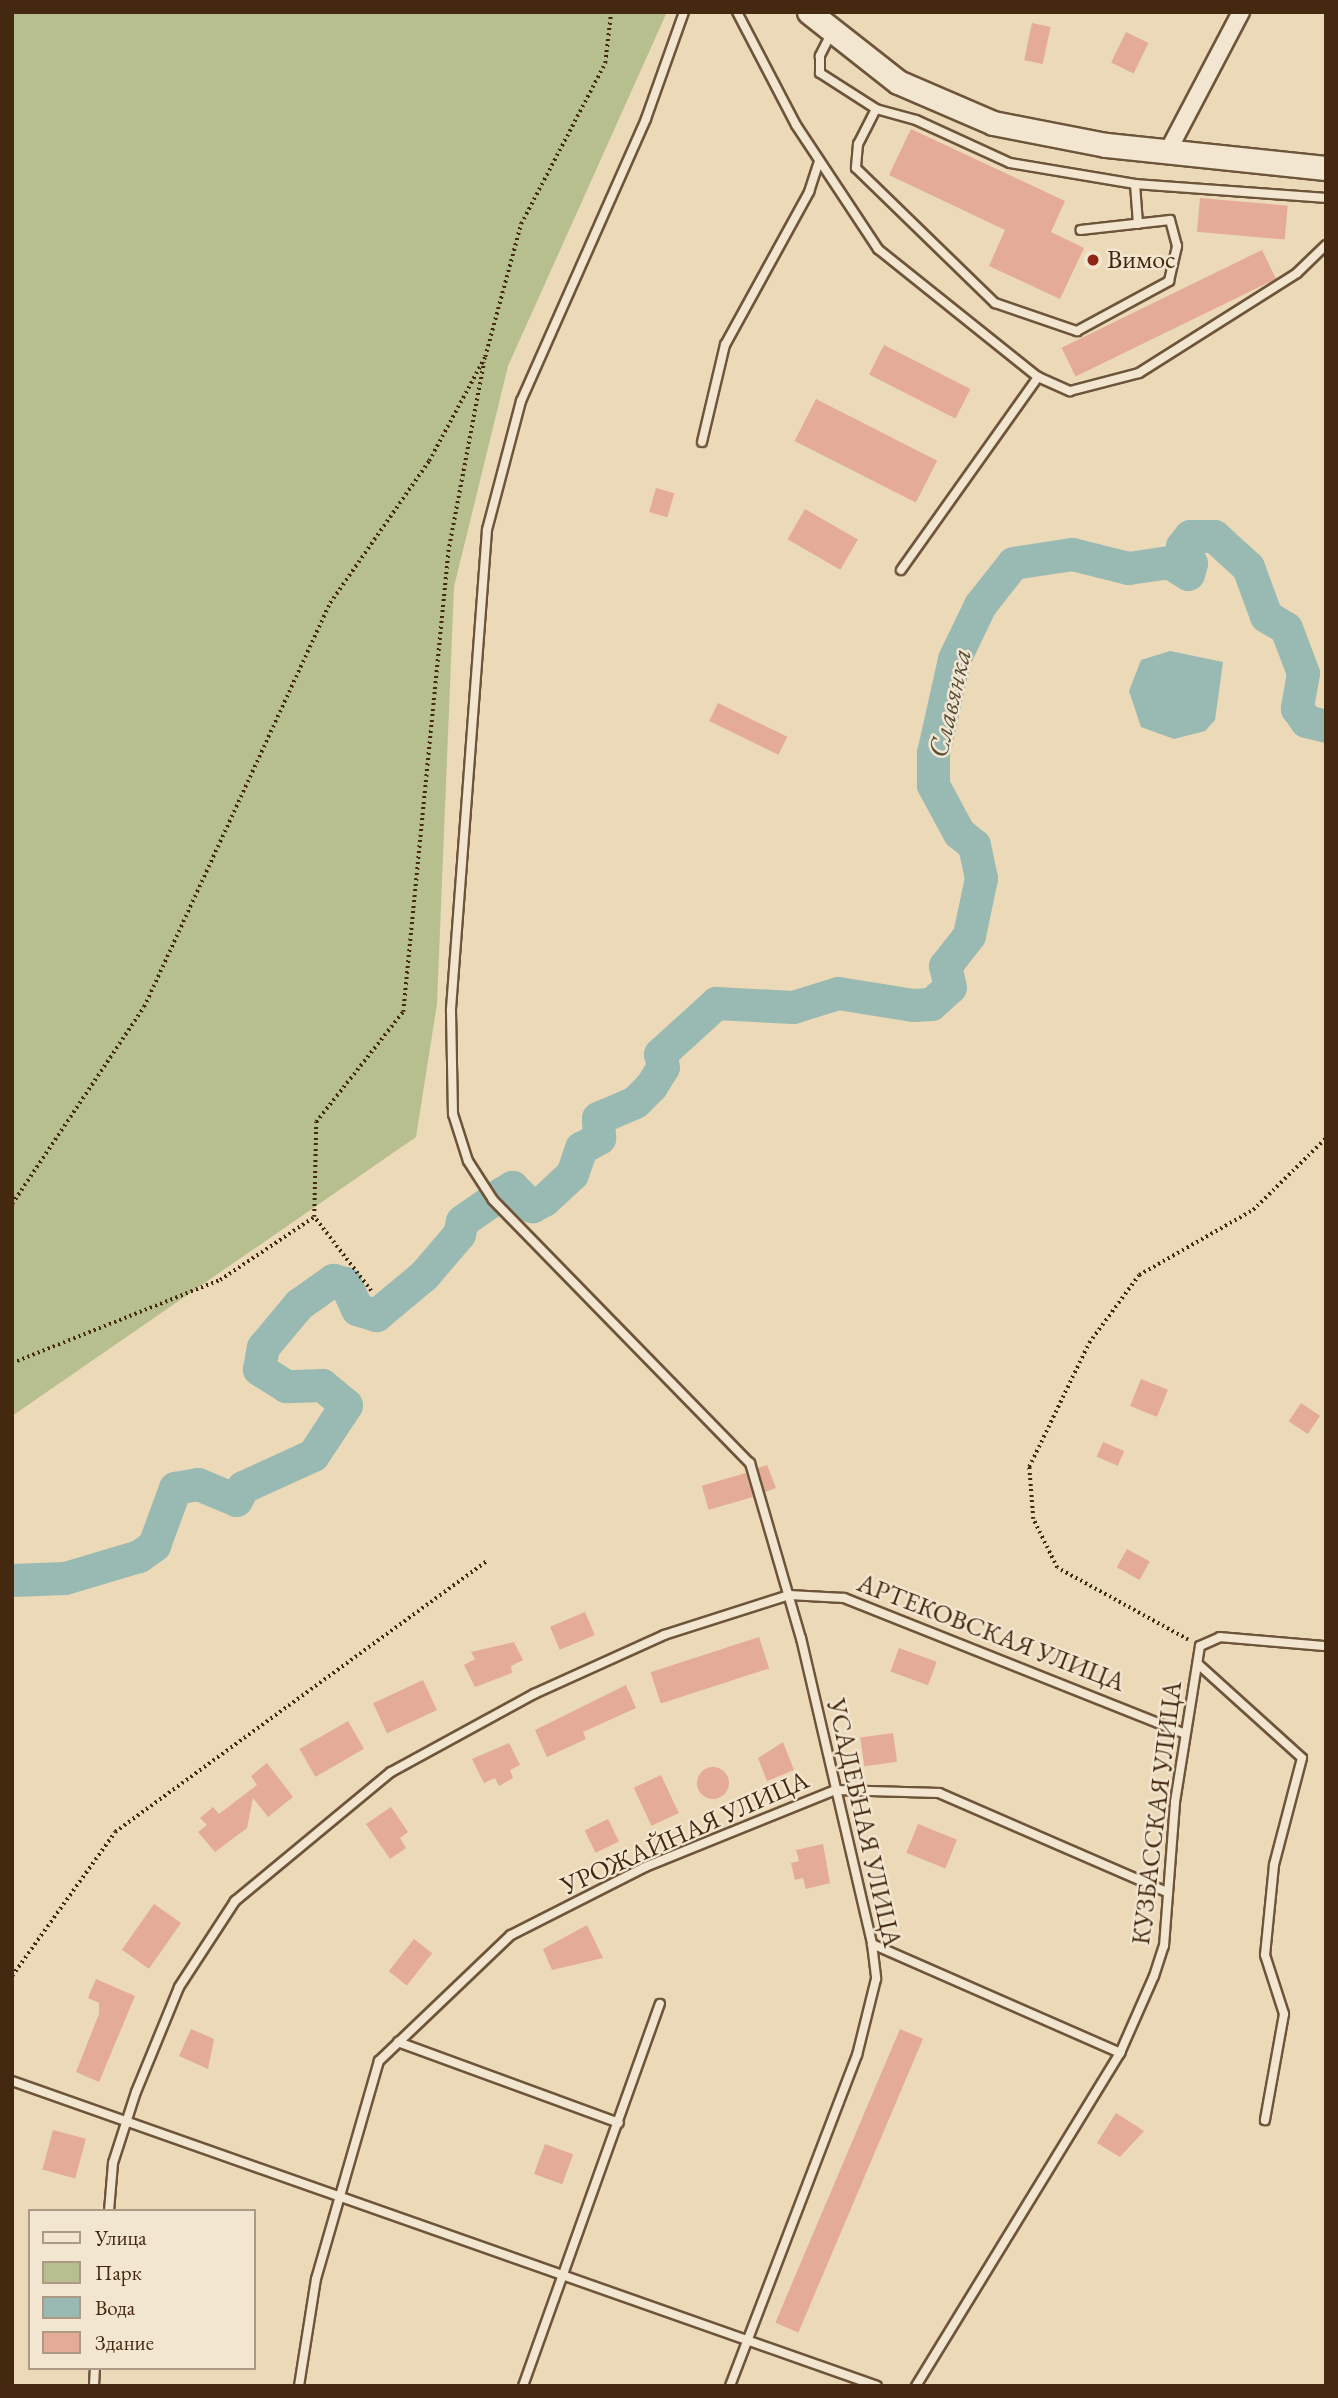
<!DOCTYPE html>
<meta charset="utf-8">
<style>
body{margin:0}
#map{position:relative;width:1338px;height:2398px;overflow:hidden;background:#ebd9b8;font-family:"EB Garamond",serif}
div>[style]{position:absolute}
[style*='--x']{left:calc(var(--x)*1px);top:calc(var(--y)*1px);width:calc(var(--w)*1px);rotate:calc(var(--a)*1deg)}
.green>*{inset:0;background:#b8bf8e}
.water>*{inset:0;background:#98bab2}
.river>*{height:33px;margin:-16.5px;padding:0 16.5px;transform-origin:16.5px;border-radius:16.5px;background:#98bab2}
.building>*{inset:0;background:#e4ab97;transform-origin:0 0}
.round{border-radius:50%}
.path>*{height:3.5px;margin-top:-1.75px;transform-origin:0;background:repeating-linear-gradient(90deg,#442910 0 2px,transparent 0 5.5px)}
.roads{filter:drop-shadow(2px 0 #6e553a) drop-shadow(-2px 0 #6e553a) drop-shadow(0 2px #6e553a) drop-shadow(0 -2px #6e553a)}
.service>*{height:8px;margin:-4px;padding:0 4px;transform-origin:4px;border-radius:4px;background:#f2e6d1}
.minor>*{height:16px;margin:-8px;padding:0 8px;transform-origin:8px;border-radius:8px;background:#f2e6d1}
.secondary>*{height:23px;margin:-11.5px;padding:0 11.5px;transform-origin:11.5px;border-radius:11.5px;background:#f2e6d1}
.dots>*{width:19px;height:19px;translate:-50% -50%;box-sizing:border-box;border:4px solid #f2e6d1;border-radius:50%}
span{translate:-50% -50%;white-space:nowrap;text-align:center;line-height:1.15;-webkit-text-stroke:5px #f2e6d1;paint-order:stroke}
.poi-label{font-size:26px;color:#442910}
.left{translate:0 -50%;text-align:left}
.street-label{font-size:26px;color:#442910}
.water-label{font-size:28px;color:#594d38;font-style:italic}
.frame{position:absolute;inset:0;border:14px solid #442910;pointer-events:none}
.legend{position:absolute;left:28px;top:2209px;width:228px;height:161px;box-sizing:border-box;background:#f2e6d1;border:2px solid #ac9a84;margin:0;padding:9px 12px;list-style:none;font-size:21px;color:#442910}
.legend li{display:flex;align-items:center;gap:14px;height:35px}
.legend b{width:35px;border:2px solid #ac9a84}
</style>
<div id="map">
<div class="green">
<i style="clip-path:polygon(12px 12px,667px 12px,508px 366px,454px 587px,437px 1004px,416px 1137px,12px 1416px)"></i>
</div>
<div class="water">
<i style="clip-path:polygon(1170px 651px,1223px 662px,1215px 720px,1205px 731px,1174px 739px,1141px 727px,1129px 691px,1141px 660px)"></i>
</div>
<div class="river">
<i style="--x:12;--y:1580;--w:53;--a:-2.2"></i>
<i style="--x:65;--y:1578;--w:77;--a:-16.6"></i>
<i style="--x:139;--y:1556;--w:19;--a:-36"></i>
<i style="--x:154;--y:1545;--w:61;--a:-69.8"></i>
<i style="--x:175;--y:1488;--w:23;--a:-10"></i>
<i style="--x:198;--y:1484;--w:41;--a:22.8"></i>
<i style="--x:236;--y:1500;--w:15;--a:-62"></i>
<i style="--x:243;--y:1487;--w:77;--a:-24.6"></i>
<i style="--x:313;--y:1455;--w:60;--a:-56.6"></i>
<i style="--x:346;--y:1405;--w:31;--a:-140"></i>
<i style="--x:322;--y:1385;--w:36;--a:178"></i>
<i style="--x:286;--y:1386;--w:32;--a:-148"></i>
<i style="--x:259;--y:1369;--w:22;--a:-80"></i>
<i style="--x:263;--y:1347;--w:56;--a:-50.1"></i>
<i style="--x:299;--y:1304;--w:42;--a:-35.2"></i>
<i style="--x:333;--y:1280;--w:12;--a:14"></i>
<i style="--x:345;--y:1283;--w:29;--a:65"></i>
<i style="--x:357;--y:1309;--w:20;--a:18"></i>
<i style="--x:376;--y:1315;--w:62;--a:-39.8"></i>
<i style="--x:424;--y:1275;--w:54;--a:-49.5"></i>
<i style="--x:459;--y:1234;--w:13;--a:-77"></i>
<i style="--x:462;--y:1221;--w:49;--a:-35"></i>
<i style="--x:502;--y:1193;--w:12;--a:-31"></i>
<i style="--x:512;--y:1187;--w:28;--a:44"></i>
<i style="--x:532;--y:1206;--w:13;--a:-27"></i>
<i style="--x:544;--y:1200;--w:38;--a:-43"></i>
<i style="--x:572;--y:1174;--w:28;--a:-71"></i>
<i style="--x:581;--y:1148;--w:21;--a:-29"></i>
<i style="--x:599;--y:1138;--w:20;--a:-93"></i>
<i style="--x:598;--y:1118;--w:40;--a:-23.4"></i>
<i style="--x:635;--y:1102;--w:23;--a:-45"></i>
<i style="--x:651;--y:1086;--w:22;--a:-58"></i>
<i style="--x:663;--y:1067;--w:13;--a:-103"></i>
<i style="--x:660;--y:1054;--w:76;--a:-42.3"></i>
<i style="--x:716;--y:1003;--w:77;--a:3"></i>
<i style="--x:793;--y:1007;--w:47;--a:-17.3"></i>
<i style="--x:838;--y:993;--w:76;--a:9.1"></i>
<i style="--x:913;--y:1005;--w:18;--a:-3"></i>
<i style="--x:931;--y:1004;--w:25;--a:-42"></i>
<i style="--x:950;--y:987;--w:22;--a:-103"></i>
<i style="--x:945;--y:966;--w:39;--a:-52"></i>
<i style="--x:969;--y:935;--w:58;--a:-78.1"></i>
<i style="--x:981;--y:878;--w:34;--a:-102"></i>
<i style="--x:974;--y:845;--w:19;--a:-141"></i>
<i style="--x:959;--y:833;--w:55;--a:-118.4"></i>
<i style="--x:933;--y:785;--w:32;--a:-90"></i>
<i style="--x:933;--y:753;--w:96;--a:-77.4"></i>
<i style="--x:954;--y:659;--w:60;--a:-64.3"></i>
<i style="--x:980;--y:605;--w:53;--a:-51.8"></i>
<i style="--x:1013;--y:563;--w:60;--a:-8.7"></i>
<i style="--x:1072;--y:554;--w:58;--a:14"></i>
<i style="--x:1128;--y:568;--w:41;--a:-8.3"></i>
<i style="--x:1169;--y:562;--w:22;--a:32"></i>
<i style="--x:1188;--y:574;--w:11;--a:-75"></i>
<i style="--x:1191;--y:563;--w:19;--a:-118"></i>
<i style="--x:1182;--y:546;--w:13;--a:-51"></i>
<i style="--x:1190;--y:536;--w:24;--a:0"></i>
<i style="--x:1214;--y:536;--w:46;--a:42.4"></i>
<i style="--x:1248;--y:567;--w:52;--a:69.8"></i>
<i style="--x:1266;--y:616;--w:23;--a:31"></i>
<i style="--x:1286;--y:628;--w:48;--a:69.3"></i>
<i style="--x:1303;--y:673;--w:36;--a:100"></i>
<i style="--x:1297;--y:708;--w:16;--a:55"></i>
<i style="--x:1306;--y:721;--w:21;--a:14"></i>
</div>
<div class="building">
<i style="left:1032px;top:23px;width:19px;height:38px;rotate:12deg"></i>
<i style="left:1126px;top:32px;width:25px;height:34px;rotate:26deg"></i>
<i style="clip-path:polygon(911px 129px,1065px 201px,1051px 232px,1084px 248px,1060px 299px,989px 266px,1005px 230px,889px 175px)"></i>
<i style="left:1200px;top:198px;width:88px;height:34px;rotate:5deg"></i>
<i style="left:1262px;top:250px;width:32px;height:223px;rotate:64deg"></i>
<i style="left:884px;top:345px;width:97px;height:33px;rotate:27deg"></i>
<i style="left:816px;top:399px;width:136px;height:47px;rotate:27deg"></i>
<i style="left:656px;top:488px;width:19px;height:25px;rotate:16deg"></i>
<i style="left:805px;top:509px;width:61px;height:35px;rotate:30deg"></i>
<i style="left:718px;top:703px;width:77px;height:20px;rotate:26deg"></i>
<i style="left:1141px;top:1379px;width:29px;height:29px;rotate:22deg"></i>
<i style="left:1301px;top:1403px;width:23px;height:22px;rotate:34deg"></i>
<i style="left:1103px;top:1442px;width:23px;height:16px;rotate:23deg"></i>
<i style="clip-path:polygon(767px 1465px,776px 1488px,765px 1492px,758px 1468px)"></i>
<i style="left:746px;top:1473px;width:25px;height:46px;rotate:74deg"></i>
<i style="left:1127px;top:1549px;width:26px;height:21px;rotate:29deg"></i>
<i style="left:585px;top:1612px;width:25px;height:38px;rotate:67deg"></i>
<i style="left:759px;top:1637px;width:33px;height:114px;rotate:72deg"></i>
<i style="clip-path:polygon(514px 1642px,523px 1660px,511px 1666px,512px 1673px,475px 1687px,464px 1665px,475px 1659px,471px 1652px)"></i>
<i style="left:899px;top:1648px;width:40px;height:25px;rotate:20deg"></i>
<i style="left:423px;top:1680px;width:33px;height:55px;rotate:65deg"></i>
<i style="clip-path:polygon(626px 1685px,636px 1708px,583px 1732px,586px 1739px,547px 1757px,535px 1730px)"></i>
<i style="left:348px;top:1721px;width:32px;height:56px;rotate:60deg"></i>
<i style="left:893px;top:1733px;width:29px;height:33px;rotate:82deg"></i>
<i style="clip-path:polygon(783px 1742px,794px 1770px,767px 1781px,758px 1758px)"></i>
<i style="clip-path:polygon(509px 1743px,520px 1765px,510px 1770px,513px 1778px,499px 1786px,495px 1778px,484px 1783px,472px 1759px)"></i>
<i style="clip-path:polygon(267px 1763px,293px 1797px,268px 1817px,253px 1798px,247px 1828px,215px 1852px,198px 1832px,207px 1825px,200px 1818px,213px 1807px,219px 1814px,257px 1785px,251px 1776px)"></i>
<i class="round" style="left:697px;top:1767px;width:32px;height:32px"></i>
<i style="left:661px;top:1775px;width:42px;height:30px;rotate:65deg"></i>
<i style="clip-path:polygon(391px 1807px,408px 1832px,400px 1838px,406px 1848px,390px 1859px,366px 1824px)"></i>
<i style="left:608px;top:1819px;width:25px;height:26px;rotate:64deg"></i>
<i style="left:918px;top:1824px;width:42px;height:31px;rotate:22deg"></i>
<i style="clip-path:polygon(823px 1844px,830px 1883px,806px 1889px,803px 1878px,795px 1880px,791px 1863px,799px 1861px,796px 1850px)"></i>
<i style="left:154px;top:1904px;width:33px;height:56px;rotate:35deg"></i>
<i style="clip-path:polygon(587px 1925px,603px 1958px,552px 1970px,543px 1949px)"></i>
<i style="left:414px;top:1939px;width:23px;height:41px;rotate:38deg"></i>
<i style="clip-path:polygon(96px 1979px,135px 1996px,99px 2082px,76px 2072px,99px 2014px,99px 2003px,88px 1998px)"></i>
<i style="clip-path:polygon(191px 2029px,214px 2039px,208px 2069px,179px 2056px)"></i>
<i style="left:900px;top:2029px;width:25px;height:319px;rotate:23deg"></i>
<i style="clip-path:polygon(1116px 2113px,1144px 2131px,1120px 2157px,1097px 2143px)"></i>
<i style="left:53px;top:2130px;width:34px;height:41px;rotate:15deg"></i>
<i style="left:545px;top:2144px;width:30px;height:32px;rotate:20deg"></i>
</div>
<div class="path">
<i style="--x:12;--y:1204;--w:237;--a:-56.2"></i>
<i style="--x:144;--y:1007;--w:445;--a:-65.3"></i>
<i style="--x:330;--y:603;--w:173;--a:-55.1"></i>
<i style="--x:429;--y:461;--w:118;--a:-61.7"></i>
<i style="--x:485;--y:357;--w:138;--a:-74.9"></i>
<i style="--x:521;--y:224;--w:182;--a:-62.4"></i>
<i style="--x:605;--y:63;--w:51;--a:-83.3"></i>
<i style="--x:371;--y:1291;--w:93;--a:-127.6"></i>
<i style="--x:314;--y:1217;--w:95;--a:-88.8"></i>
<i style="--x:316;--y:1122;--w:140;--a:-51.7"></i>
<i style="--x:403;--y:1012;--w:462;--a:-84.4"></i>
<i style="--x:448;--y:552;--w:193;--a:-79.3"></i>
<i style="--x:12;--y:1363;--w:224;--a:-21.8"></i>
<i style="--x:220;--y:1280;--w:113;--a:-33.8"></i>
<i style="--x:1188;--y:1640;--w:149;--a:-151.2"></i>
<i style="--x:1057;--y:1568;--w:55;--a:-116.1"></i>
<i style="--x:1033;--y:1519;--w:52;--a:-94.4"></i>
<i style="--x:1029;--y:1467;--w:138;--a:-64.2"></i>
<i style="--x:1089;--y:1343;--w:84;--a:-53.7"></i>
<i style="--x:1139;--y:1275;--w:131;--a:-29.7"></i>
<i style="--x:1253;--y:1210;--w:103;--a:-44.6"></i>
<i style="--x:12;--y:1976;--w:177;--a:-54.4"></i>
<i style="--x:115;--y:1832;--w:459;--a:-36.1"></i>
</div>
<div class="roads">
<div class="service">
<i style="--x:684;--y:12;--w:114;--a:109.6"></i>
<i style="--x:646;--y:119;--w:308;--a:113.9"></i>
<i style="--x:521;--y:401;--w:133;--a:104.8"></i>
<i style="--x:487;--y:530;--w:482;--a:94.3"></i>
<i style="--x:451;--y:1011;--w:103;--a:88.9"></i>
<i style="--x:453;--y:1114;--w:49;--a:72.3"></i>
<i style="--x:468;--y:1161;--w:46;--a:57.3"></i>
<i style="--x:493;--y:1200;--w:368;--a:45.7"></i>
<i style="--x:750;--y:1463;--w:182;--a:73.8"></i>
<i style="--x:801;--y:1638;--w:314;--a:76.9"></i>
<i style="--x:872;--y:1944;--w:35;--a:83"></i>
<i style="--x:876;--y:1979;--w:78;--a:104"></i>
<i style="--x:857;--y:2055;--w:355;--a:111"></i>
<i style="--x:737;--y:12;--w:127;--a:62.4"></i>
<i style="--x:796;--y:125;--w:149;--a:56.5"></i>
<i style="--x:878;--y:249;--w:205;--a:38.7"></i>
<i style="--x:1038;--y:377;--w:35;--a:24"></i>
<i style="--x:1070;--y:391;--w:71;--a:-14.6"></i>
<i style="--x:1139;--y:373;--w:187;--a:-32.3"></i>
<i style="--x:1297;--y:273;--w:40;--a:-44"></i>
<i style="--x:832;--y:32;--w:27;--a:117"></i>
<i style="--x:820;--y:56;--w:17;--a:90"></i>
<i style="--x:820;--y:73;--w:67;--a:32.7"></i>
<i style="--x:876;--y:109;--w:41;--a:15.4"></i>
<i style="--x:916;--y:120;--w:103;--a:24.6"></i>
<i style="--x:1010;--y:163;--w:127;--a:9.5"></i>
<i style="--x:1135;--y:184;--w:192;--a:4.2"></i>
<i style="--x:876;--y:109;--w:39;--a:117"></i>
<i style="--x:858;--y:144;--w:24;--a:95"></i>
<i style="--x:856;--y:168;--w:194;--a:44.2"></i>
<i style="--x:995;--y:303;--w:87;--a:18.9"></i>
<i style="--x:1077;--y:331;--w:105;--a:-28.5"></i>
<i style="--x:1169;--y:281;--w:36;--a:-77"></i>
<i style="--x:1177;--y:246;--w:27;--a:-105"></i>
<i style="--x:1170;--y:220;--w:90;--a:173.6"></i>
<i style="--x:1135;--y:184;--w:40;--a:85.7"></i>
<i style="--x:702;--y:442;--w:100;--a:-76.7"></i>
<i style="--x:725;--y:345;--w:175;--a:-61.2"></i>
<i style="--x:809;--y:192;--w:33;--a:-72"></i>
<i style="--x:901;--y:570;--w:237;--a:-54.6"></i>
<i style="--x:1198;--y:1664;--w:140;--a:42.1"></i>
<i style="--x:1302;--y:1758;--w:111;--a:104.7"></i>
<i style="--x:1274;--y:1865;--w:90;--a:95.7"></i>
<i style="--x:1265;--y:1955;--w:62;--a:72.1"></i>
<i style="--x:1284;--y:2014;--w:108;--a:100.2"></i>
<i style="--x:872;--y:1944;--w:271;--a:23.7"></i>
<i style="--x:398;--y:2042;--w:235;--a:20.1"></i>
<i style="--x:12;--y:2081;--w:917;--a:19.42"></i>
<i style="--x:109;--y:2211;--w:48;--a:-85.2"></i>
<i style="--x:113;--y:2163;--w:75;--a:-72.1"></i>
<i style="--x:136;--y:2092;--w:113;--a:-67.7"></i>
<i style="--x:179;--y:1987;--w:103;--a:-56.9"></i>
<i style="--x:235;--y:1901;--w:202;--a:-39.6"></i>
<i style="--x:391;--y:1772;--w:163;--a:-28.6"></i>
<i style="--x:534;--y:1694;--w:143;--a:-24.4"></i>
<i style="--x:664;--y:1635;--w:131;--a:-17.7"></i>
<i style="--x:789;--y:1595;--w:55;--a:3.1"></i>
<i style="--x:844;--y:1598;--w:367;--a:21.7"></i>
<i style="--x:94;--y:2386;--w:18;--a:-87"></i>
<i style="--x:299;--y:2386;--w:108;--a:-81"></i>
<i style="--x:316;--y:2279;--w:227;--a:-73.9"></i>
<i style="--x:379;--y:2061;--w:182;--a:-43.7"></i>
<i style="--x:511;--y:1935;--w:150;--a:-26.9"></i>
<i style="--x:645;--y:1867;--w:206;--a:-22"></i>
<i style="--x:836;--y:1790;--w:103;--a:1.7"></i>
<i style="--x:939;--y:1793;--w:249;--a:23.5"></i>
<i style="--x:523;--y:2386;--w:406;--a:-70.3"></i>
<i style="--x:916;--y:2386;--w:391;--a:-58.5"></i>
<i style="--x:1120;--y:2053;--w:84;--a:-66.2"></i>
<i style="--x:1154;--y:1976;--w:32;--a:-72"></i>
<i style="--x:1164;--y:1946;--w:144;--a:-85.6"></i>
<i style="--x:1175;--y:1802;--w:158;--a:-80.9"></i>
<i style="--x:1200;--y:1646;--w:22;--a:-24"></i>
<i style="--x:1220;--y:1637;--w:106;--a:4.9"></i>
</div>
<div class="minor">
<i style="--x:1168;--y:151;--w:157;--a:-62.3"></i>
</div>
<div class="secondary">
<i style="--x:809;--y:12;--w:113;--a:38.2"></i>
<i style="--x:898;--y:82;--w:103;--a:23.3"></i>
<i style="--x:993;--y:123;--w:115;--a:11"></i>
<i style="--x:1106;--y:145;--w:221;--a:6"></i>
</div>
</div>
<div class="dots">
<i style="left:1093px;top:260px;background:#8f2418"></i>
</div>
<div class="poi-label">
<span class="left" style="left:1107px;top:260px">Вимос</span>
</div>
<div class="street-label">
<span style="left:991px;top:1633px;rotate:21deg">АРТЕКОВСКАЯ УЛИЦА</span>
<span style="left:1157px;top:1813px;rotate:-83deg">КУЗБАССКАЯ УЛИЦА</span>
<span style="left:864px;top:1823px;rotate:77deg">УСАДЕБНАЯ УЛИЦА</span>
<span style="left:685px;top:1833px;rotate:-24deg">УРОЖАЙНАЯ УЛИЦА</span>
</div>
<div class="water-label">
<span style="left:949px;top:703px;rotate:-77deg">Славянка</span>
</div>
<div class="frame"></div>
<ul class="legend">
<li><b style="height:9px;background:#f2e6d1"></b>Улица</li>
<li><b style="height:19px;background:#b8bf8e"></b>Парк</li>
<li><b style="height:19px;background:#98bab2"></b>Вода</li>
<li><b style="height:19px;background:#e4ab97"></b>Здание</li>
</ul>
</div>
